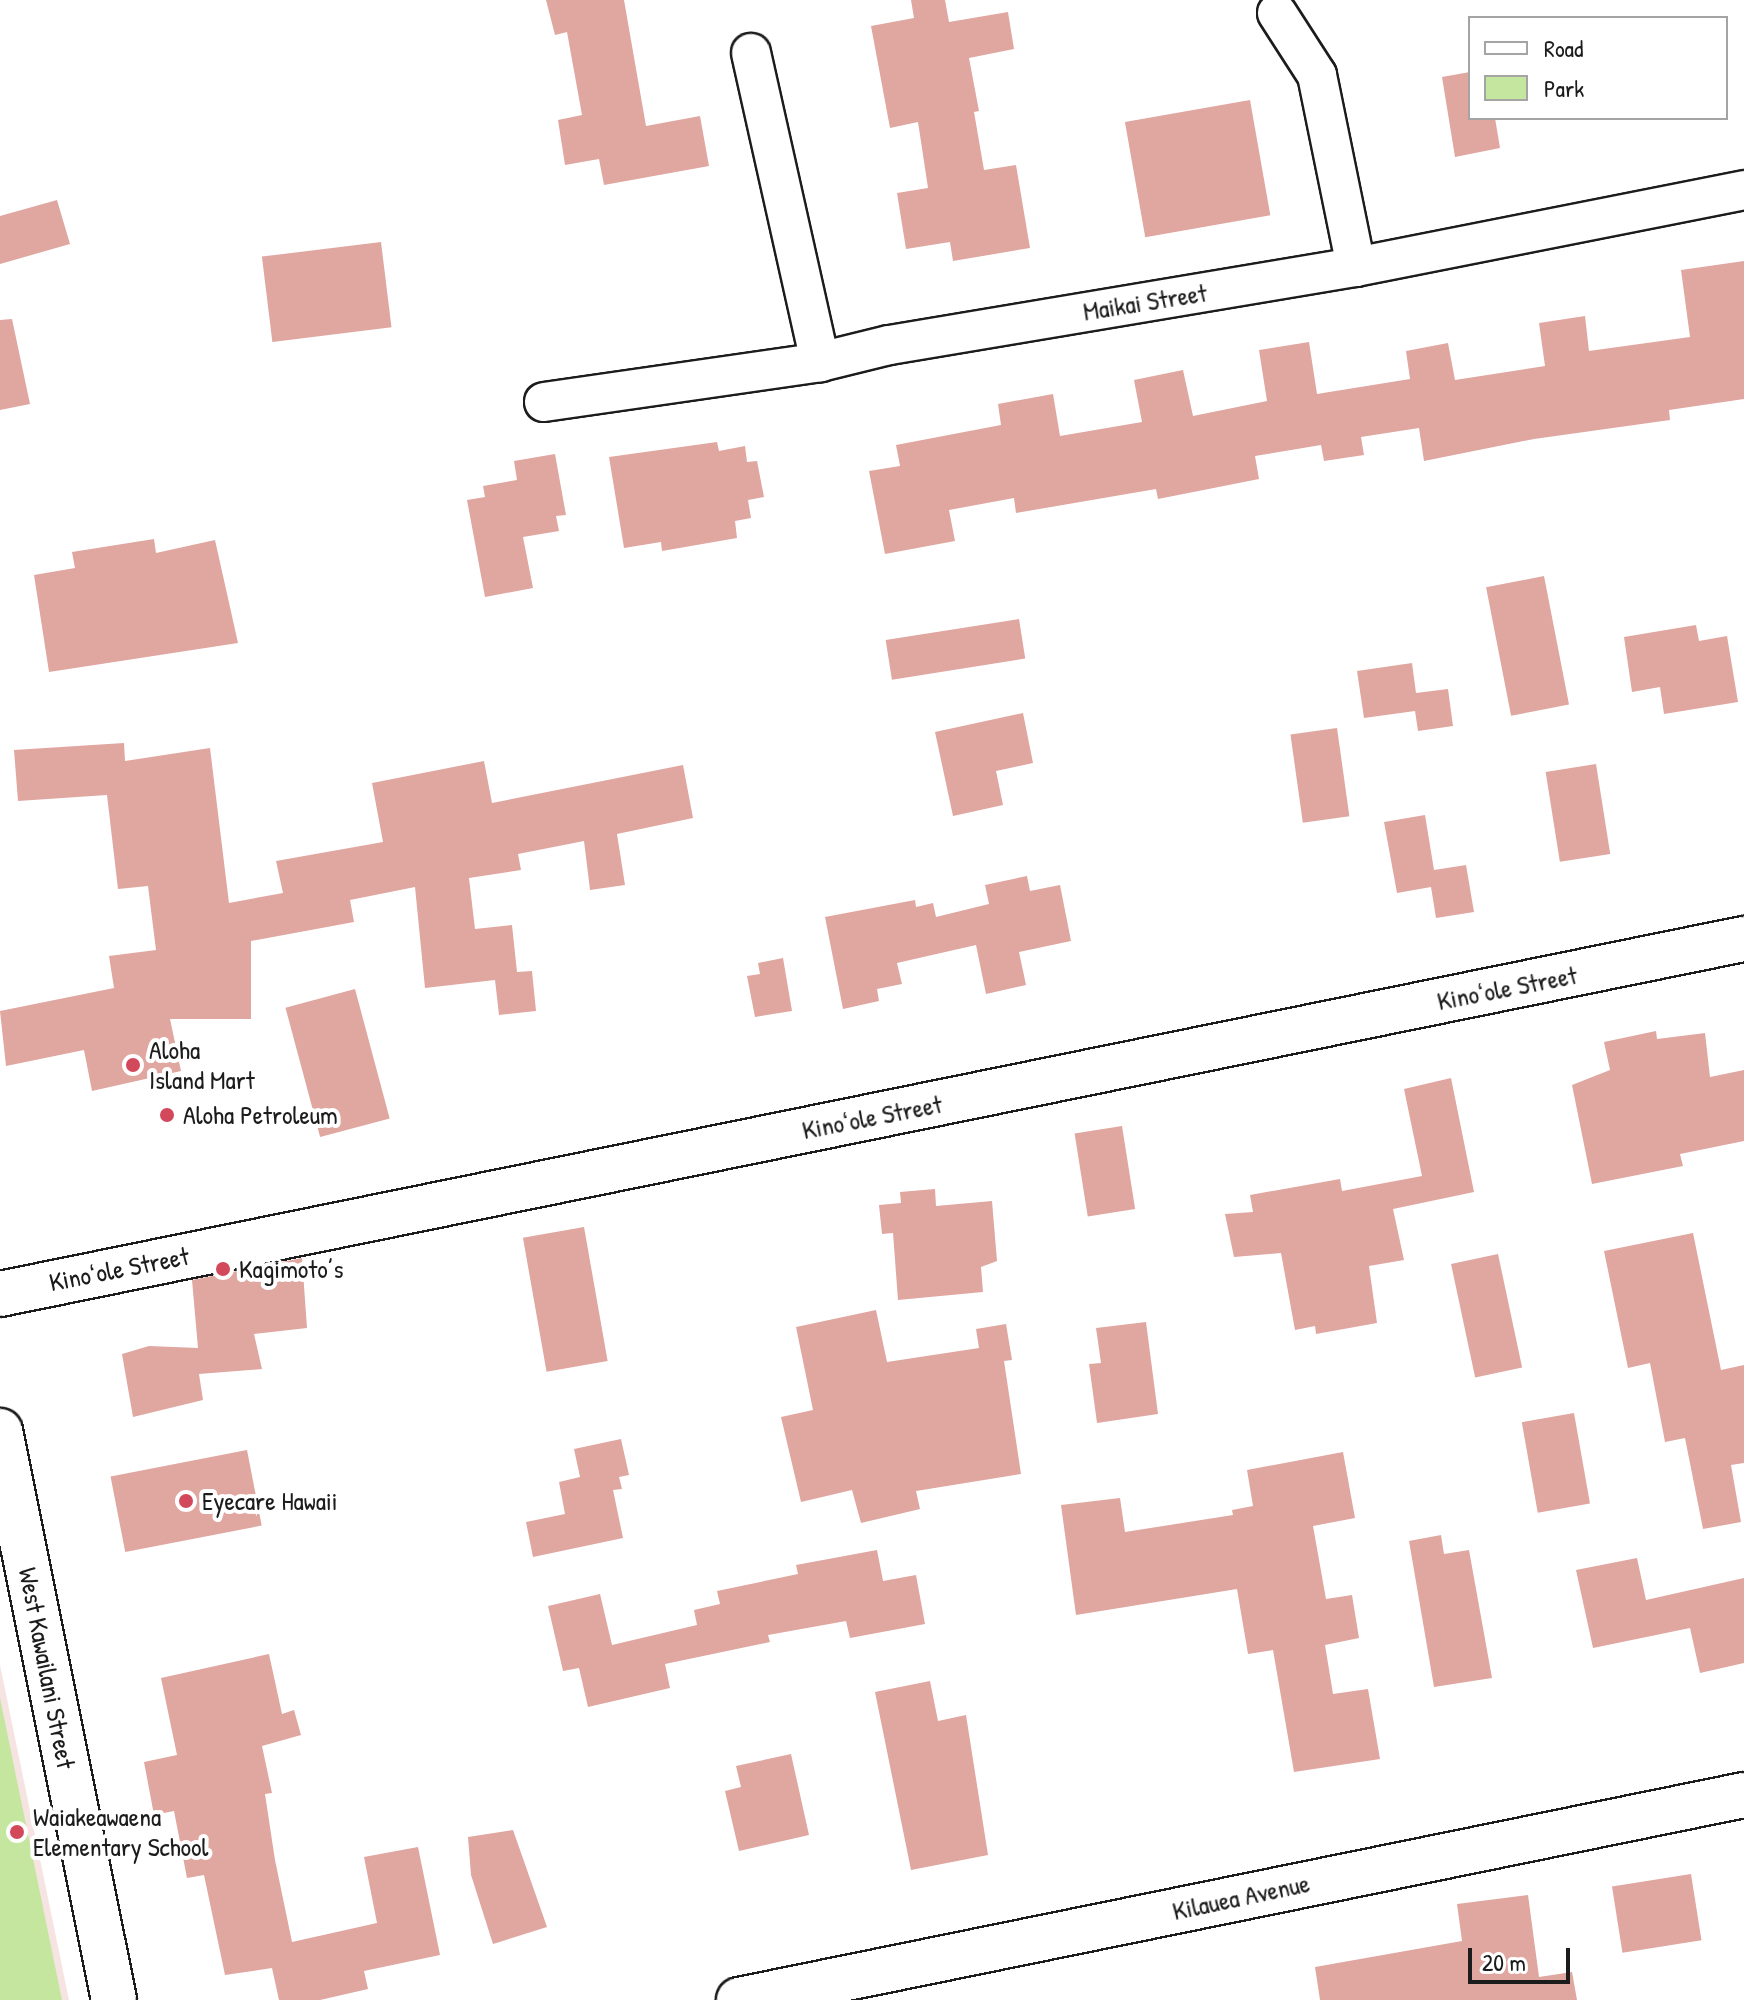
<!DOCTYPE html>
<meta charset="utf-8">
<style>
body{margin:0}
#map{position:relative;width:1744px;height:2000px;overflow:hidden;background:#fff;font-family:"Patrick Hand",sans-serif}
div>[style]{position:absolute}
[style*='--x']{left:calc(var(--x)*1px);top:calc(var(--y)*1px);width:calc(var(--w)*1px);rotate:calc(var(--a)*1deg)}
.built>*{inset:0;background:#f6e4e2}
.green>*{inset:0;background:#c5e69f}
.building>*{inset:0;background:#e0a6a0;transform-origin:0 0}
.roads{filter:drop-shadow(2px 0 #1c1c1c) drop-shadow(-2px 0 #1c1c1c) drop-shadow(0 2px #1c1c1c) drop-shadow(0 -2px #1c1c1c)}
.street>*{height:38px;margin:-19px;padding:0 19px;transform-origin:19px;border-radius:19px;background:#fff}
.secondary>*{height:44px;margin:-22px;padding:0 22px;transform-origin:22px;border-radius:22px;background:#fff}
.dots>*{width:22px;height:22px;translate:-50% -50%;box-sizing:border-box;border:4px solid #fff;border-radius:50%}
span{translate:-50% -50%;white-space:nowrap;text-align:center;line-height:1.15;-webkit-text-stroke:8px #fff;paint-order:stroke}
.street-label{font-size:26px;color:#1c1c1c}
.poi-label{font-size:26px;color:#1c1c1c}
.left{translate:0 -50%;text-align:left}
.legend{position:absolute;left:1468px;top:16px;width:260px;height:104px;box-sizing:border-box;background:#fff;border:2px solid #a4a4a4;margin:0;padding:10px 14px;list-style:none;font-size:24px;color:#1c1c1c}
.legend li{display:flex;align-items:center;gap:16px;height:40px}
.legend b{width:40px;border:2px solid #a4a4a4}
.scale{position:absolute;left:1468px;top:1948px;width:102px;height:36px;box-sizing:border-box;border:4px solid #1c1c1c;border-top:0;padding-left:10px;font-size:24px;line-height:28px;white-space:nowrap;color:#1c1c1c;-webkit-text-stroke:6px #fff;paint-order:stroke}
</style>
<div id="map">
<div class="built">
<i style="clip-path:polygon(0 1665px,69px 2000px,0 2000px)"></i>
</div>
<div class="green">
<i style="clip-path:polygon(0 1698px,62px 2000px,0 2000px)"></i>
</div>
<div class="building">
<i style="clip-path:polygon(546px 0,624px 0,646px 126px,700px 116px,709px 166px,604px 185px,599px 159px,565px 165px,558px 120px,582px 115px,567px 32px,555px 35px)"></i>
<i style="clip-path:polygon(911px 0,945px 0,949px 22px,1008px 12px,1014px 49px,969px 58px,979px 111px,974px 112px,984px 170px,1016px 165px,1030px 248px,953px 261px,950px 242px,906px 249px,897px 193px,928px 188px,918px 122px,890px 128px,871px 26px,914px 18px)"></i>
<i style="clip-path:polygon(1470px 72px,1470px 118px,1495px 118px,1500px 148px,1455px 157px,1442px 77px)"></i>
<i style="left:1250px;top:100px;width:117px;height:127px;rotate:80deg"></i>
<i style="clip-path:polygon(57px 200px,70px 244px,0 264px,0 216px)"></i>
<i style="left:381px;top:242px;width:86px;height:120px;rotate:83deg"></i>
<i style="clip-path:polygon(1744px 261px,1744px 399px,1669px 410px,1670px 420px,1534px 439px,1424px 461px,1419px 428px,1361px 437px,1364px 455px,1324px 461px,1321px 445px,1255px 456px,1259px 479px,1158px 499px,1156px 489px,1016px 513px,1014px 498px,949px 510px,955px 541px,885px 554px,869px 471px,900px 466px,896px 445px,1001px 425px,998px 404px,1053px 394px,1060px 436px,1142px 422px,1134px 380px,1183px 370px,1193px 416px,1267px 401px,1259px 350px,1309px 342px,1317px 394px,1410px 379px,1406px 351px,1448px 343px,1455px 380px,1545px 366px,1539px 323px,1585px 316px,1589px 351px,1690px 337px,1681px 270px)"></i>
<i style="clip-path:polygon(12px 319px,30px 404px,0 410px,0 320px)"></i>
<i style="clip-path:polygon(717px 442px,719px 451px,745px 446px,747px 462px,757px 461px,764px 497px,748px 500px,751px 518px,735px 521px,737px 538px,662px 551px,661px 542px,624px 548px,609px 457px)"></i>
<i style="clip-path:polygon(555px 454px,566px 515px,556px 516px,559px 531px,523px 537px,533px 588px,485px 597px,467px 500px,485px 497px,483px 486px,517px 480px,514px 461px)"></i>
<i style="clip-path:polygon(154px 539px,156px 553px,215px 540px,238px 643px,49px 672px,34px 575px,75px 568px,72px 552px)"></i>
<i style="left:1544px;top:576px;width:131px;height:59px;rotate:79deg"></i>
<i style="left:1019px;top:619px;width:40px;height:135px;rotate:81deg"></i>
<i style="clip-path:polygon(1696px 625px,1699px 641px,1727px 636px,1738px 702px,1664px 714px,1660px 687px,1632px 692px,1624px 637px)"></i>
<i style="clip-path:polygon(1412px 663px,1416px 693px,1448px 689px,1453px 726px,1418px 731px,1415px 711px,1364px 718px,1357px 671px)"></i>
<i style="clip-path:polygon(1023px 713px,1033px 763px,996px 771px,1003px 805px,953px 816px,935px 732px)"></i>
<i style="left:1337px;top:728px;width:89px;height:47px;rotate:82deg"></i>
<i style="clip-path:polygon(124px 743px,125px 761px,210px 748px,229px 903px,283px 893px,276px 861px,383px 842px,372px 783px,484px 761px,492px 803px,683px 765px,693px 818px,617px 834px,625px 885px,590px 890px,584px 841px,518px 854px,521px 870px,469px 878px,475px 929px,512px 925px,517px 972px,532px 971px,536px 1011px,499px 1015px,495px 980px,425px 988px,415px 887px,350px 900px,354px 922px,251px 941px,251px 1019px,170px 1019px,181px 1071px,92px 1091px,84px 1050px,6px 1066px,0 1011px,114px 988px,109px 956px,156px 950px,148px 886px,118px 889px,107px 795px,18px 801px,14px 750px)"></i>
<i style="left:1596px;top:764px;width:91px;height:51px;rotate:81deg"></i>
<i style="clip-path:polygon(1425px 815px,1434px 870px,1466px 865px,1474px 912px,1436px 918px,1431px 887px,1397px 893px,1384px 822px)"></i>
<i style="clip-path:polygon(1027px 876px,1030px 891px,1060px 885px,1071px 941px,1019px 952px,1026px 985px,986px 994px,976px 945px,897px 963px,902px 984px,877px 989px,879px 1001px,843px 1009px,825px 917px,915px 900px,916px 907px,933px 903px,936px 917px,989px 904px,985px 885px)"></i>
<i style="clip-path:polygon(783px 958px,792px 1011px,755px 1017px,747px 976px,760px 974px,758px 963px)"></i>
<i style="left:355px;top:989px;width:134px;height:72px;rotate:75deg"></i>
<i style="clip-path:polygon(1656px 1031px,1657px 1039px,1705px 1033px,1710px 1077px,1744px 1070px,1744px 1141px,1680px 1154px,1683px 1166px,1592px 1184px,1572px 1085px,1610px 1070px,1604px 1042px)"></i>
<i style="clip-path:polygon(1451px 1078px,1474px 1192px,1393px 1209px,1404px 1260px,1369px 1266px,1377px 1323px,1316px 1334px,1315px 1326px,1295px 1330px,1281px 1253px,1234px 1257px,1225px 1214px,1253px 1212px,1250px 1195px,1340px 1179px,1342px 1191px,1422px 1176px,1404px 1089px)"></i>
<i style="left:1122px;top:1126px;width:84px;height:48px;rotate:81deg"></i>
<i style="clip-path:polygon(935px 1189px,936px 1206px,992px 1201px,997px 1261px,981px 1267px,983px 1292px,898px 1300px,893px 1233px,882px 1234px,879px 1205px,901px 1203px,900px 1192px)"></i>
<i style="left:584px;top:1227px;width:136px;height:62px;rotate:80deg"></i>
<i style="clip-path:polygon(1693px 1233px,1721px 1370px,1744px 1365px,1744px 1463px,1731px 1465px,1741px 1522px,1703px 1529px,1685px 1438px,1665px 1442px,1650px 1363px,1628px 1368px,1604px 1251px)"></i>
<i style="left:1498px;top:1254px;width:116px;height:48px;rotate:78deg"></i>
<i style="clip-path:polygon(302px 1258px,307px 1328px,254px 1334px,262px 1369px,199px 1374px,203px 1400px,133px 1417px,122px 1354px,149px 1346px,198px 1348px,192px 1280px)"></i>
<i style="clip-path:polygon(876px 1310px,887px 1362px,979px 1348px,976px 1329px,1006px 1324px,1012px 1360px,1004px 1361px,1021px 1474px,916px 1491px,920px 1509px,861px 1523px,852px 1490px,801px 1502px,781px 1417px,813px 1410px,796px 1327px)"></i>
<i style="clip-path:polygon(1146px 1322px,1158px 1414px,1097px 1423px,1089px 1364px,1101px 1363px,1096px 1328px)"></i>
<i style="left:1574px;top:1413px;width:92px;height:53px;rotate:80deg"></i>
<i style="clip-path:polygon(621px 1439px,629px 1475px,619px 1477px,622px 1489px,613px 1490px,623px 1538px,533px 1557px,526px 1522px,565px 1514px,559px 1482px,580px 1477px,574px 1449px)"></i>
<i style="left:247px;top:1450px;width:77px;height:139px;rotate:79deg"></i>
<i style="clip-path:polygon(1343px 1452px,1355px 1518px,1313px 1526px,1326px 1599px,1352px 1595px,1359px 1638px,1325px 1645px,1333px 1694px,1368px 1689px,1380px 1759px,1294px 1772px,1273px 1650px,1248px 1654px,1237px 1589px,1076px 1615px,1061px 1505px,1120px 1498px,1125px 1532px,1233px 1515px,1232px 1510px,1253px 1506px,1247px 1470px)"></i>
<i style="clip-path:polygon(1441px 1535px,1444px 1554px,1469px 1550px,1492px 1678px,1434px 1687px,1409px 1541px)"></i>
<i style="clip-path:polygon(877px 1550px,883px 1581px,916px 1575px,925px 1624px,850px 1638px,846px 1621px,768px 1635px,770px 1642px,665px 1664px,670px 1688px,588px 1707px,579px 1668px,563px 1671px,548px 1606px,600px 1594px,612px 1645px,697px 1625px,694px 1610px,720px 1604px,717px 1591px,798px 1574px,796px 1565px)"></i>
<i style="clip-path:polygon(1637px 1558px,1646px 1600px,1744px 1578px,1744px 1663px,1700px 1673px,1690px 1628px,1593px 1648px,1576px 1570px)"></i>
<i style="clip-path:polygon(269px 1654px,282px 1714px,294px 1710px,301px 1735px,262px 1746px,272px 1793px,265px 1794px,275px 1860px,292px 1942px,377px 1923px,364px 1857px,418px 1847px,440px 1955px,364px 1971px,368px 1989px,320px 2000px,279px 2000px,272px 1968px,225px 1975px,204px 1875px,187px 1878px,174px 1811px,154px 1815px,144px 1762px,177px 1755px,161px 1678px)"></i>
<i style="clip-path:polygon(930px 1681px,938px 1721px,966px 1715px,988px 1855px,911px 1870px,875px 1692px)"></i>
<i style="clip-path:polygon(791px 1754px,809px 1835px,739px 1851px,725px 1791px,741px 1787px,736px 1766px)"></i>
<i style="clip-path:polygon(513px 1830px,547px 1927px,493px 1944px,471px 1875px,468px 1837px)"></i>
<i style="left:1691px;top:1874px;width:67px;height:80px;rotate:81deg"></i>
<i style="clip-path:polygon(1528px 1895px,1539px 1977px,1572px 1972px,1577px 2000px,1320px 2000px,1315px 1967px,1462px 1941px,1457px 1904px)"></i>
</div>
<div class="roads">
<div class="street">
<i style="--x:1277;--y:13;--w:74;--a:57.2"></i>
<i style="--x:1317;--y:75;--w:196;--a:78.5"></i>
<i style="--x:751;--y:53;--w:317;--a:77.4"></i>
<i style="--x:544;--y:402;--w:279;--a:-8.2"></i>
<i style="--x:820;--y:362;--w:71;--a:-13.8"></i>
<i style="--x:889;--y:345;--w:473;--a:-9.5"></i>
<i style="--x:1356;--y:267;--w:396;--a:-11.2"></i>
</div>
<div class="secondary">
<i style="--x:0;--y:1294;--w:1780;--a:-11.51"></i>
<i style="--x:0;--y:1431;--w:580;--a:78.67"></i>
<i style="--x:739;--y:2000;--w:1026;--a:-11.53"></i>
</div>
</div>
<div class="dots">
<i style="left:133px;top:1065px;background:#d1495b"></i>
<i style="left:167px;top:1115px;background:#d1495b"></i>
<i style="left:223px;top:1269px;background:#d1495b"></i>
<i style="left:186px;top:1501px;background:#d1495b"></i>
<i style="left:17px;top:1832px;background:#d1495b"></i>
</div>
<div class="street-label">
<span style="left:1145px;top:302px;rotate:-9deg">Maikai Street</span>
<span style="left:1507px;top:988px;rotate:-11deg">Kinoʻole Street</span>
<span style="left:872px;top:1117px;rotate:-11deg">Kinoʻole Street</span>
<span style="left:119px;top:1269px;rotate:-11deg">Kinoʻole Street</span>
<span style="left:47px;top:1668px;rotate:79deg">West Kawailani Street</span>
<span style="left:1241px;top:1897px;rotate:-12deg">Kilauea Avenue</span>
</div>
<div class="poi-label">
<span class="left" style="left:149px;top:1065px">Aloha<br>Island Mart</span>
<span class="left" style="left:183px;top:1115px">Aloha Petroleum</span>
<span class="left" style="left:239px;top:1269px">Kagimoto’s</span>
<span class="left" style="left:202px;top:1501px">Eyecare Hawaii</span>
<span class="left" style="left:33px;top:1832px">Waiakeawaena<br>Elementary School</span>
</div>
<ul class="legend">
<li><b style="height:10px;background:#fff"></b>Road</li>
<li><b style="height:22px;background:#c5e69f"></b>Park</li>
</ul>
<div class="scale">20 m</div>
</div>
